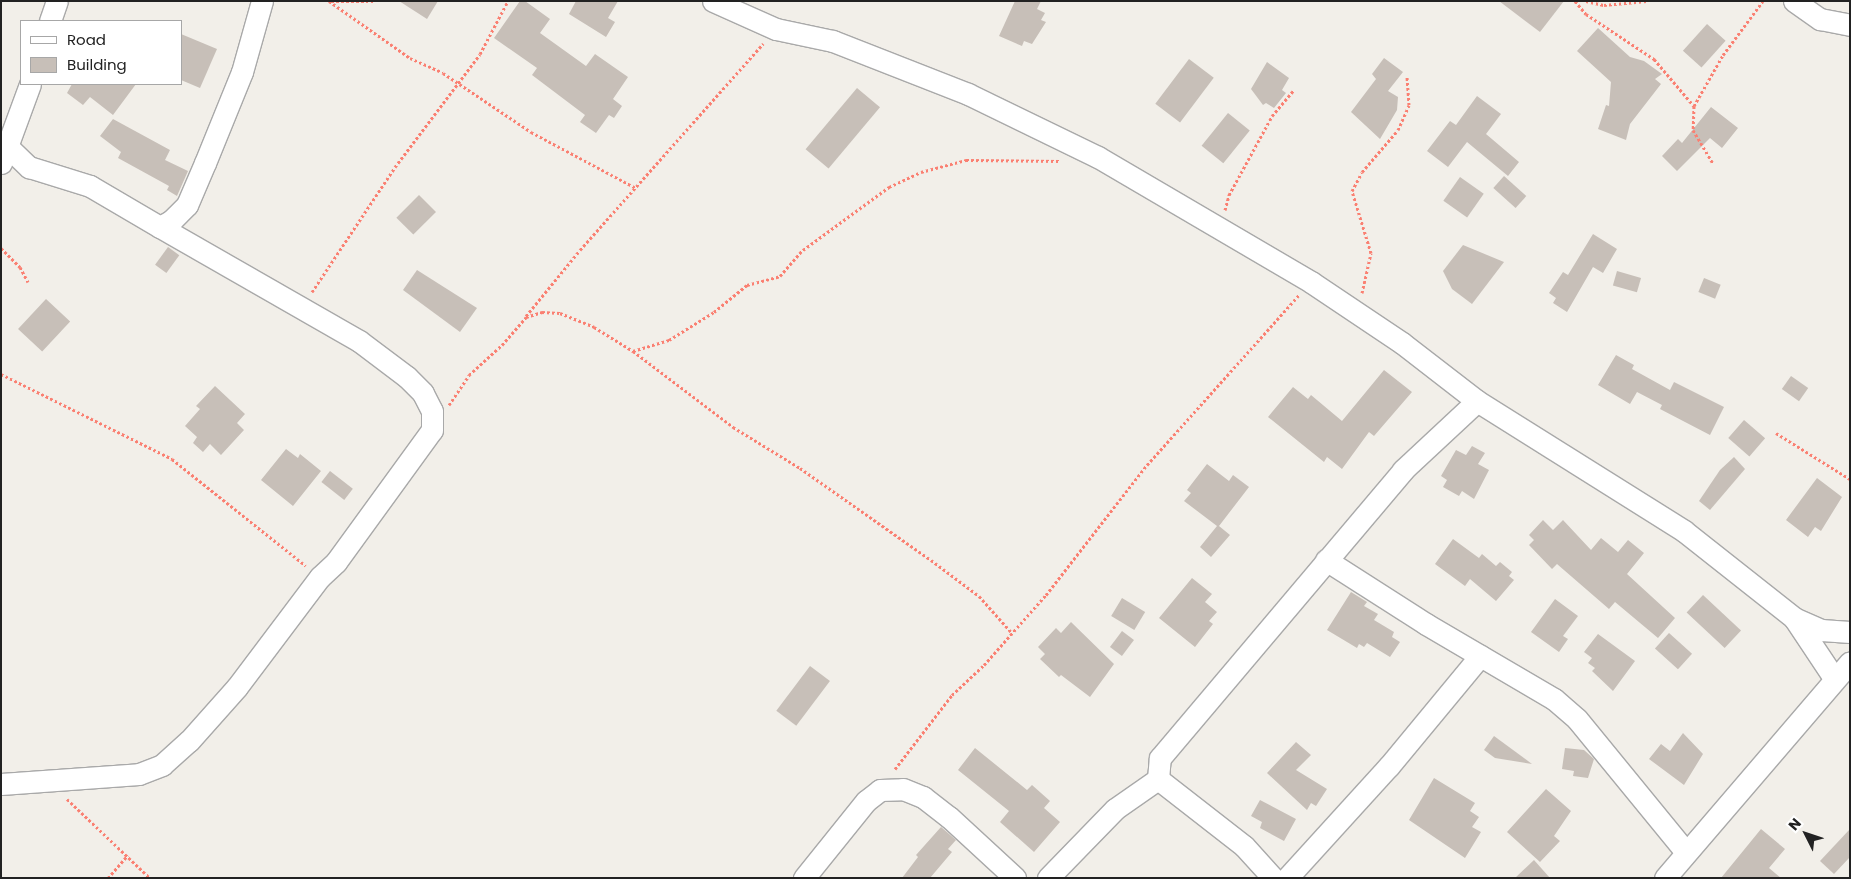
<!DOCTYPE html>
<style>
body{margin:0}
#map{position:relative;width:1851px;height:879px;overflow:hidden;background:#f2efe9;font-family:Poppins,sans-serif}
div>[style]{position:absolute}
[style*='--x']{left:calc(var(--x)*1px);top:calc(var(--y)*1px);width:calc(var(--w)*1px);rotate:calc(var(--a)*1deg)}
.building>*{inset:0;background:#c7bfb8;transform-origin:0 0}
.path>*{height:3px;margin-top:-1.5px;transform-origin:0;background:repeating-linear-gradient(90deg,#fa8072 0 2.5px,transparent 0 5px)}
.roads{filter:drop-shadow(1px 0 #a9a9a9) drop-shadow(-1px 0 #a9a9a9) drop-shadow(0 1px #a9a9a9) drop-shadow(0 -1px #a9a9a9)}
.minor>*{height:21px;margin:-10.5px;padding:0 10.5px;transform-origin:10.5px;border-radius:10.5px;background:#fff}
span{translate:-50% -50%;white-space:nowrap;text-align:center;line-height:1.15;-webkit-text-stroke:4px #fff;paint-order:stroke}
.frame{position:absolute;inset:0;border:2px solid #222;pointer-events:none}
.legend{position:absolute;left:20px;top:20px;width:162px;height:65px;box-sizing:border-box;background:#fff;border:1px solid #a7a7a7;margin:0;padding:6px 9px;list-style:none;font-size:15px;color:#222}
.legend li{display:flex;align-items:center;gap:10px;height:25px}
.legend b{width:25px;border:1px solid #a7a7a7}
.north{position:absolute;left:1781px;top:809px;width:50px;height:50px;-webkit-text-stroke:4px #fff;paint-order:stroke;rotate:311deg;font-size:14px;font-weight:700;line-height:20px;text-align:center;color:#222}
.north::after{content:'';display:block;margin:auto;width:18px;height:22px;background:#222;clip-path:polygon(50% 0,100% 100%,50% 72%,0 100%)}
</style>
<div id="map">
<div class="building">
<i style="clip-path:polygon(399px 1px,438px 1px,427px 19px)"></i>
<i style="clip-path:polygon(520px 1px,525px 1px,550px 19px,540px 33px,586px 66px,595px 54px,628px 77px,613px 99px,622px 106px,614px 118px,609px 115px,596px 133px,580px 122px,585px 115px,532px 75px,537px 68px,494px 38px)"></i>
<i style="clip-path:polygon(576px 1px,618px 1px,608px 18px,615px 22px,606px 37px,569px 14px)"></i>
<i style="clip-path:polygon(1015px 1px,1041px 1px,1037px 9px,1045px 13px,1041px 20px,1046px 22px,1032px 44px,1024px 41px,1022px 46px,999px 36px)"></i>
<i style="clip-path:polygon(1499px 1px,1564px 1px,1540px 32px)"></i>
<i style="left:1707px;top:24px;width:25px;height:36px;rotate:42deg"></i>
<i style="clip-path:polygon(1598px 28px,1630px 57px,1644px 61px,1662px 74px,1655px 79px,1661px 84px,1630px 124px,1626px 140px,1598px 129px,1606px 105px,1609px 106px,1611px 82px,1577px 51px)"></i>
<i style="clip-path:polygon(181px 34px,217px 49px,200px 88px,181px 80px)"></i>
<i style="clip-path:polygon(1384px 58px,1403px 72px,1388px 91px,1398px 97px,1397px 110px,1380px 139px,1351px 112px,1376px 79px,1372px 74px)"></i>
<i style="left:1189px;top:59px;width:31px;height:56px;rotate:37deg"></i>
<i style="clip-path:polygon(1267px 62px,1289px 78px,1282px 90px,1286px 93px,1274px 108px,1266px 103px,1263px 105px,1251px 89px)"></i>
<i style="clip-path:polygon(72px 84px,136px 84px,113px 115px,90px 97px,83px 105px,67px 93px)"></i>
<i style="left:857px;top:88px;width:30px;height:80px;rotate:40deg"></i>
<i style="clip-path:polygon(1477px 96px,1501px 114px,1486px 134px,1519px 162px,1508px 176px,1467px 142px,1448px 167px,1427px 151px,1450px 121px,1456px 125px)"></i>
<i style="clip-path:polygon(1711px 107px,1738px 128px,1722px 148px,1710px 138px,1677px 171px,1662px 156px,1678px 139px,1682px 143px)"></i>
<i style="left:1228px;top:113px;width:28px;height:42px;rotate:39deg"></i>
<i style="clip-path:polygon(113px 119px,170px 150px,165px 160px,188px 171px,177px 196px,167px 190px,169px 186px,118px 158px,121px 152px,100px 136px)"></i>
<i style="left:1504px;top:176px;width:30px;height:16px;rotate:42deg"></i>
<i style="left:1460px;top:177px;width:29px;height:29px;rotate:35deg"></i>
<i style="left:419px;top:195px;width:24px;height:32px;rotate:45deg"></i>
<i style="clip-path:polygon(1593px 234px,1617px 249px,1603px 273px,1593px 267px,1567px 312px,1553px 303px,1556px 298px,1549px 293px,1563px 272px,1568px 275px)"></i>
<i style="clip-path:polygon(1463px 245px,1504px 262px,1472px 304px,1452px 289px,1443px 271px)"></i>
<i style="left:168px;top:247px;width:14px;height:22px;rotate:36deg"></i>
<i style="clip-path:polygon(417px 270px,477px 308px,460px 332px,403px 290px)"></i>
<i style="left:1617px;top:271px;width:25px;height:15px;rotate:16deg"></i>
<i style="left:1704px;top:278px;width:18px;height:15px;rotate:22deg"></i>
<i style="left:46px;top:299px;width:33px;height:41px;rotate:43deg"></i>
<i style="clip-path:polygon(1616px 355px,1634px 365px,1632px 369px,1670px 390px,1674px 382px,1724px 407px,1710px 435px,1660px 409px,1662px 405px,1637px 392px,1630px 404px,1598px 385px)"></i>
<i style="clip-path:polygon(1384px 370px,1412px 392px,1374px 436px,1369px 432px,1342px 469px,1327px 457px,1324px 462px,1268px 417px,1293px 387px,1308px 399px,1311px 395px,1342px 421px)"></i>
<i style="left:1791px;top:376px;width:21px;height:16px;rotate:35deg"></i>
<i style="clip-path:polygon(215px 386px,245px 414px,237px 423px,244px 430px,221px 455px,210px 444px,203px 452px,193px 443px,197px 437px,185px 426px,200px 409px,196px 406px)"></i>
<i style="left:1744px;top:420px;width:28px;height:24px;rotate:41deg"></i>
<i style="clip-path:polygon(1472px 446px,1485px 453px,1478px 464px,1489px 470px,1474px 499px,1462px 491px,1459px 496px,1443px 487px,1447px 480px,1441px 476px,1456px 450px,1466px 455px)"></i>
<i style="clip-path:polygon(286px 449px,298px 458px,300px 454px,321px 471px,293px 506px,261px 480px)"></i>
<i style="clip-path:polygon(1734px 457px,1745px 469px,1710px 510px,1699px 501px,1720px 470px)"></i>
<i style="clip-path:polygon(1207px 464px,1229px 481px,1233px 475px,1249px 487px,1219px 526px,1230px 535px,1211px 557px,1200px 547px,1217px 526px,1184px 501px,1191px 493px,1187px 490px)"></i>
<i style="left:330px;top:471px;width:29px;height:14px;rotate:38deg"></i>
<i style="clip-path:polygon(1817px 478px,1842px 497px,1821px 531px,1815px 527px,1808px 537px,1786px 520px)"></i>
<i style="clip-path:polygon(1543px 520px,1553px 530px,1563px 520px,1591px 550px,1601px 538px,1618px 552px,1628px 540px,1644px 553px,1627px 574px,1675px 618px,1658px 638px,1615px 602px,1609px 609px,1557px 564px,1552px 569px,1529px 545px,1534px 540px,1529px 535px)"></i>
<i style="clip-path:polygon(1453px 539px,1479px 558px,1482px 554px,1496px 566px,1500px 562px,1512px 572px,1509px 576px,1514px 580px,1496px 601px,1470px 579px,1465px 586px,1435px 564px)"></i>
<i style="clip-path:polygon(1192px 578px,1212px 594px,1205px 602px,1217px 612px,1209px 621px,1213px 624px,1195px 647px,1159px 618px)"></i>
<i style="clip-path:polygon(1351px 592px,1367px 602px,1364px 606px,1378px 614px,1374px 620px,1394px 632px,1392px 637px,1400px 642px,1390px 657px,1367px 643px,1364px 647px,1359px 644px,1357px 648px,1327px 630px)"></i>
<i style="left:1703px;top:595px;width:52px;height:24px;rotate:43deg"></i>
<i style="left:1122px;top:598px;width:27px;height:21px;rotate:31deg"></i>
<i style="clip-path:polygon(1555px 599px,1578px 616px,1563px 636px,1568px 639px,1559px 652px,1531px 632px)"></i>
<i style="clip-path:polygon(1071px 622px,1114px 664px,1090px 697px,1061px 675px,1059px 677px,1040px 659px,1045px 654px,1038px 647px,1056px 628px,1061px 633px)"></i>
<i style="left:1122px;top:631px;width:15px;height:20px;rotate:37deg"></i>
<i style="left:1669px;top:633px;width:31px;height:21px;rotate:42deg"></i>
<i style="clip-path:polygon(1598px 634px,1635px 661px,1613px 691px,1592px 671px,1595px 668px,1588px 663px,1592px 658px,1584px 652px)"></i>
<i style="left:810px;top:666px;width:25px;height:56px;rotate:37deg"></i>
<i style="clip-path:polygon(1683px 733px,1703px 754px,1684px 785px,1649px 759px,1661px 744px,1670px 751px)"></i>
<i style="clip-path:polygon(1494px 736px,1532px 764px,1495px 758px,1484px 750px)"></i>
<i style="clip-path:polygon(1296px 742px,1311px 755px,1296px 770px,1327px 789px,1316px 806px,1311px 803px,1307px 810px,1267px 773px)"></i>
<i style="clip-path:polygon(975px 748px,1027px 790px,1032px 785px,1050px 801px,1044px 808px,1060px 822px,1034px 852px,1000px 822px,1009px 811px,958px 770px)"></i>
<i style="clip-path:polygon(1565px 748px,1584px 750px,1594px 759px,1588px 778px,1573px 776px,1574px 771px,1562px 769px)"></i>
<i style="clip-path:polygon(1434px 778px,1475px 803px,1470px 811px,1479px 817px,1472px 827px,1481px 832px,1465px 858px,1409px 820px)"></i>
<i style="clip-path:polygon(1546px 789px,1571px 811px,1554px 836px,1560px 841px,1540px 862px,1507px 832px)"></i>
<i style="clip-path:polygon(1260px 800px,1296px 819px,1284px 841px,1260px 828px,1262px 822px,1251px 816px)"></i>
<i style="clip-path:polygon(941px 827px,956px 840px,948px 849px,952px 852px,930px 878px,902px 878px,918px 857px,916px 855px)"></i>
<i style="clip-path:polygon(1761px 829px,1785px 849px,1769px 868px,1781px 878px,1721px 878px)"></i>
<i style="clip-path:polygon(1850px 829px,1850px 857px,1834px 874px,1820px 861px)"></i>
<i style="clip-path:polygon(1534px 860px,1550px 878px,1515px 878px)"></i>
</div>
<div class="path">
<i style="--x:329;--y:1;--w:99;--a:35.1"></i>
<i style="--x:410;--y:58;--w:36;--a:24"></i>
<i style="--x:443;--y:73;--w:106;--a:33.8"></i>
<i style="--x:531;--y:132;--w:119;--a:28.1"></i>
<i style="--x:331;--y:1;--w:42;--a:0"></i>
<i style="--x:1575;--y:1;--w:17;--a:50"></i>
<i style="--x:1586;--y:14;--w:82;--a:33.5"></i>
<i style="--x:1654;--y:59;--w:62;--a:49.6"></i>
<i style="--x:1694;--y:106;--w:24;--a:92"></i>
<i style="--x:1693;--y:130;--w:39;--a:59"></i>
<i style="--x:1586;--y:1;--w:18;--a:13"></i>
<i style="--x:1604;--y:5;--w:43;--a:-5.3"></i>
<i style="--x:1694;--y:106;--w:59;--a:-60.4"></i>
<i style="--x:1723;--y:55;--w:67;--a:-53.5"></i>
<i style="--x:1225;--y:210;--w:16;--a:-75"></i>
<i style="--x:1229;--y:195;--w:90;--a:-61.4"></i>
<i style="--x:1272;--y:116;--w:33;--a:-50"></i>
<i style="--x:1;--y:248;--w:27;--a:45"></i>
<i style="--x:20;--y:267;--w:17;--a:62"></i>
<i style="--x:312;--y:292;--w:150;--a:-56.4"></i>
<i style="--x:395;--y:167;--w:141;--a:-53"></i>
<i style="--x:480;--y:54;--w:60;--a:-62.2"></i>
<i style="--x:1362;--y:293;--w:41;--a:-77.3"></i>
<i style="--x:1371;--y:253;--w:65;--a:-107"></i>
<i style="--x:1352;--y:191;--w:21;--a:-62"></i>
<i style="--x:1362;--y:172;--w:55;--a:-49.4"></i>
<i style="--x:1398;--y:130;--w:27;--a:-66"></i>
<i style="--x:1409;--y:105;--w:28;--a:-94"></i>
<i style="--x:526;--y:316;--w:85;--a:-50.7"></i>
<i style="--x:580;--y:250;--w:276;--a:-48.4"></i>
<i style="--x:633;--y:351;--w:38;--a:-17"></i>
<i style="--x:669;--y:340;--w:53;--a:-31.9"></i>
<i style="--x:714;--y:312;--w:43;--a:-39.3"></i>
<i style="--x:747;--y:285;--w:34;--a:-15"></i>
<i style="--x:780;--y:276;--w:35;--a:-49"></i>
<i style="--x:803;--y:250;--w:107;--a:-36.2"></i>
<i style="--x:889;--y:187;--w:35;--a:-25"></i>
<i style="--x:921;--y:172;--w:47;--a:-14.9"></i>
<i style="--x:966;--y:160;--w:94;--a:0.6"></i>
<i style="--x:1;--y:374;--w:191;--a:26.4"></i>
<i style="--x:172;--y:459;--w:171;--a:38.6"></i>
<i style="--x:449;--y:405;--w:36;--a:-56"></i>
<i style="--x:469;--y:375;--w:45;--a:-42.3"></i>
<i style="--x:502;--y:345;--w:37;--a:-49"></i>
<i style="--x:526;--y:317;--w:17;--a:-17"></i>
<i style="--x:542;--y:312;--w:18;--a:3"></i>
<i style="--x:560;--y:313;--w:37;--a:22"></i>
<i style="--x:594;--y:327;--w:46;--a:31.6"></i>
<i style="--x:633;--y:351;--w:126;--a:37.2"></i>
<i style="--x:733;--y:427;--w:79;--a:31.5"></i>
<i style="--x:800;--y:468;--w:160;--a:35.1"></i>
<i style="--x:931;--y:560;--w:60;--a:36.9"></i>
<i style="--x:979;--y:596;--w:50;--a:48.3"></i>
<i style="--x:1776;--y:433;--w:87;--a:31.9"></i>
<i style="--x:895;--y:769;--w:93;--a:-52.4"></i>
<i style="--x:952;--y:695;--w:44;--a:-43.2"></i>
<i style="--x:984;--y:665;--w:94;--a:-48.5"></i>
<i style="--x:1046;--y:595;--w:165;--a:-52.2"></i>
<i style="--x:1147;--y:465;--w:228;--a:-48.2"></i>
<i style="--x:67;--y:799;--w:115;--a:43.6"></i>
<i style="--x:108;--y:878;--w:30;--a:-49"></i>
</div>
<div class="roads">
<div class="minor">
<i style="--x:713;--y:1;--w:69;--a:24"></i>
<i style="--x:776;--y:29;--w:58;--a:11.9"></i>
<i style="--x:833;--y:41;--w:145;--a:21.4"></i>
<i style="--x:968;--y:94;--w:144;--a:25.9"></i>
<i style="--x:1098;--y:157;--w:247;--a:30.4"></i>
<i style="--x:1311;--y:282;--w:110;--a:33.8"></i>
<i style="--x:1402;--y:343;--w:95;--a:37.7"></i>
<i style="--x:1477;--y:401;--w:244;--a:32.1"></i>
<i style="--x:1684;--y:531;--w:140;--a:38.3"></i>
<i style="--x:1794;--y:618;--w:30;--a:24"></i>
<i style="--x:1821;--y:630;--w:29;--a:4"></i>
<i style="--x:1794;--y:1;--w:32;--a:35"></i>
<i style="--x:1820;--y:19;--w:31;--a:11"></i>
<i style="--x:50;--y:21;--w:21;--a:-71"></i>
<i style="--x:9;--y:148;--w:28;--a:44"></i>
<i style="--x:29;--y:167;--w:64;--a:17.3"></i>
<i style="--x:90;--y:186;--w:81;--a:30.4"></i>
<i style="--x:160;--y:227;--w:14;--a:-30"></i>
<i style="--x:172;--y:220;--w:21;--a:-45"></i>
<i style="--x:187;--y:205;--w:46;--a:-66.8"></i>
<i style="--x:205;--y:163;--w:98;--a:-67.9"></i>
<i style="--x:242;--y:72;--w:74;--a:-74.3"></i>
<i style="--x:1;--y:163;--w:84;--a:-69.8"></i>
<i style="--x:1326;--y:560;--w:119;--a:32.6"></i>
<i style="--x:1426;--y:624;--w:148;--a:30.4"></i>
<i style="--x:1554;--y:699;--w:30;--a:41"></i>
<i style="--x:1577;--y:719;--w:171;--a:50.7"></i>
<i style="--x:1794;--y:618;--w:72;--a:56.3"></i>
<i style="--x:1;--y:784;--w:138;--a:-4.1"></i>
<i style="--x:139;--y:774;--w:25;--a:-21"></i>
<i style="--x:162;--y:765;--w:36;--a:-42"></i>
<i style="--x:189;--y:741;--w:72;--a:-48.4"></i>
<i style="--x:237;--y:687;--w:138;--a:-53"></i>
<i style="--x:320;--y:577;--w:22;--a:-43"></i>
<i style="--x:336;--y:562;--w:163;--a:-54"></i>
<i style="--x:432;--y:430;--w:19;--a:-90"></i>
<i style="--x:432;--y:411;--w:20;--a:-117"></i>
<i style="--x:423;--y:393;--w:23;--a:-135"></i>
<i style="--x:407;--y:377;--w:60;--a:-143.1"></i>
<i style="--x:359;--y:341;--w:229;--a:-150.2"></i>
<i style="--x:804;--y:878;--w:99;--a:-51.2"></i>
<i style="--x:866;--y:801;--w:18;--a:-38"></i>
<i style="--x:880;--y:790;--w:23;--a:-2"></i>
<i style="--x:903;--y:789;--w:22;--a:22"></i>
<i style="--x:923;--y:797;--w:33;--a:38"></i>
<i style="--x:949;--y:817;--w:90;--a:42.7"></i>
<i style="--x:1048;--y:878;--w:96;--a:-45.8"></i>
<i style="--x:1115;--y:809;--w:52;--a:-34.9"></i>
<i style="--x:1273;--y:878;--w:43;--a:-132.2"></i>
<i style="--x:1244;--y:846;--w:109;--a:-142.1"></i>
<i style="--x:1158;--y:779;--w:21;--a:-85"></i>
<i style="--x:1160;--y:758;--w:377;--a:-49.8"></i>
<i style="--x:1403;--y:470;--w:101;--a:-43"></i>
<i style="--x:1287;--y:878;--w:151;--a:-47.7"></i>
<i style="--x:1389;--y:766;--w:143;--a:-50.4"></i>
<i style="--x:1665;--y:878;--w:284;--a:-49.4"></i>
</div>
</div>
<div class="frame"></div>
<ul class="legend">
<li><b style="height:6px;background:#fff"></b>Road</li>
<li><b style="height:14px;background:#c7bfb8"></b>Building</li>
</ul>
<div class="north">N</div>
</div>
